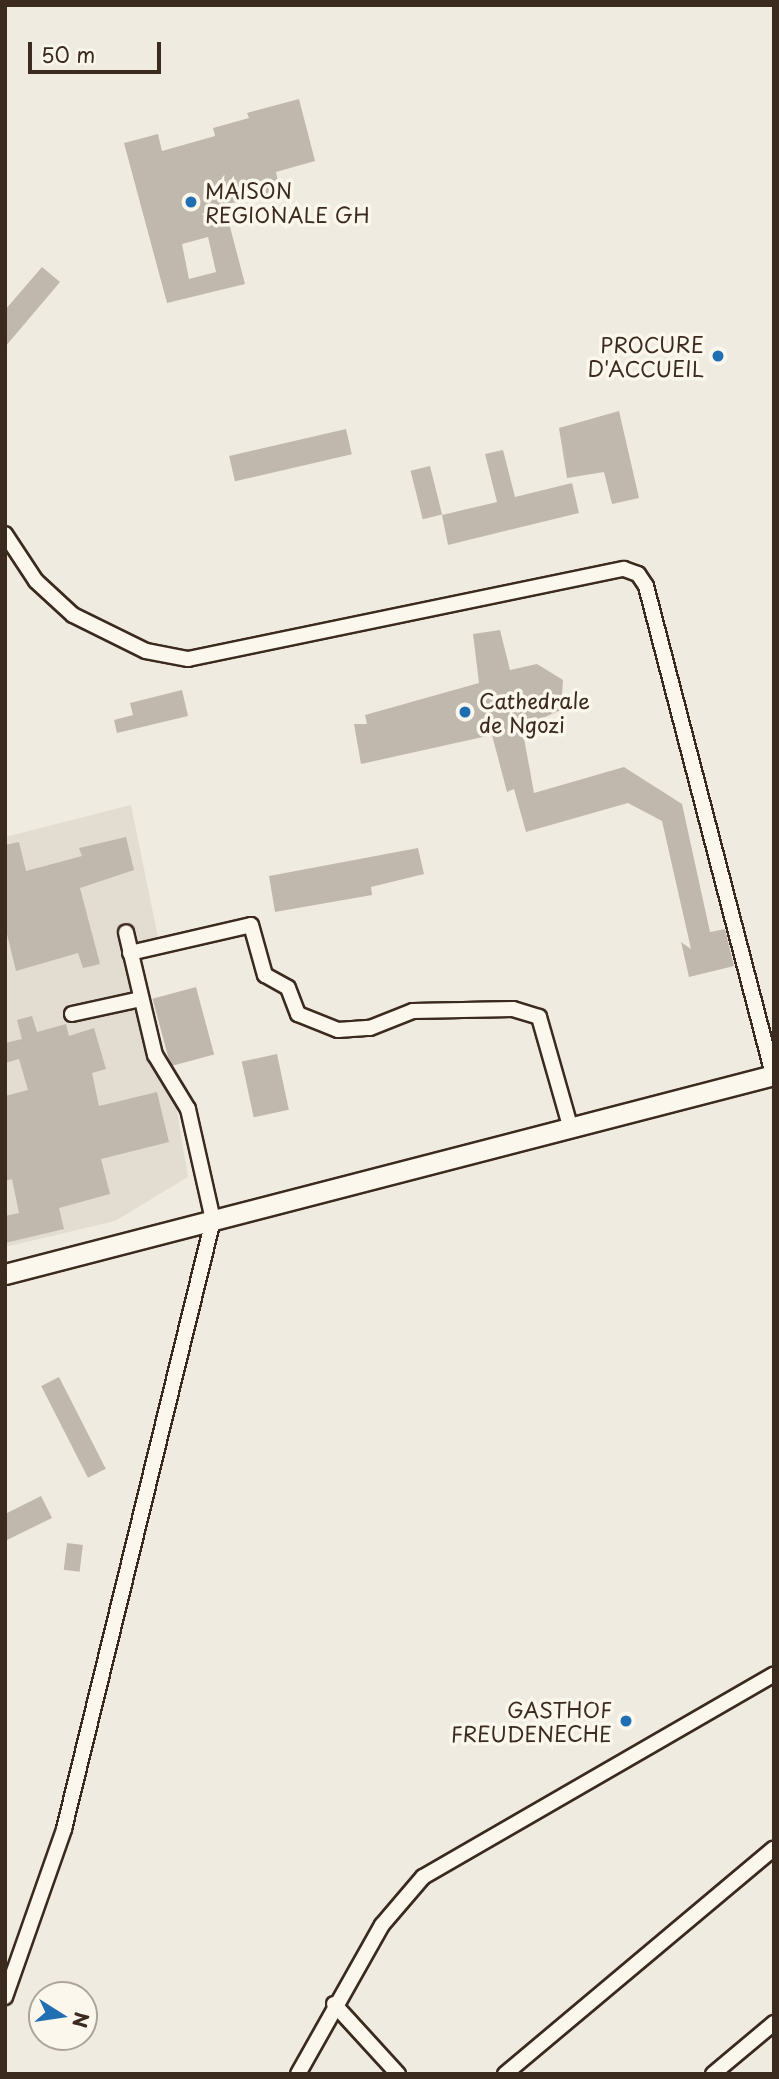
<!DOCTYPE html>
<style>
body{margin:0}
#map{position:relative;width:779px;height:2079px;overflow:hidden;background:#f0ebe0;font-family:"Playpen Sans",sans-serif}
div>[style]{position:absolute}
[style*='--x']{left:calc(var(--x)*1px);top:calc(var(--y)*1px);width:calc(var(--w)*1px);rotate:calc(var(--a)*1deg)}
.built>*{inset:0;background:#e2dcd1}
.building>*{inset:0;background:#c0b8ad;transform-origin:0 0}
.roads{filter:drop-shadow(2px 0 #3b2a1e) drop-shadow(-2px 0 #3b2a1e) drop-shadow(0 2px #3b2a1e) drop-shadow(0 -2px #3b2a1e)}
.street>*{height:14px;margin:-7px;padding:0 7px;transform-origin:7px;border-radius:7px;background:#fbf7ec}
.secondary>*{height:19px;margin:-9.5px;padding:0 9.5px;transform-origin:9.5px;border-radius:9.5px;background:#fbf7ec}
.dots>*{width:19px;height:19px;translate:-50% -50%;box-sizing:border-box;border:4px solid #fbf7ec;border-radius:50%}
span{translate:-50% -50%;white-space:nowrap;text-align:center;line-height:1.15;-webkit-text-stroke:7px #fbf7ec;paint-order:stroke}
.poi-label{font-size:21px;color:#3b2a1e}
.left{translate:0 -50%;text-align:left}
.right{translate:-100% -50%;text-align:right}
.frame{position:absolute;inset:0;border:7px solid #3b2a1e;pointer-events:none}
.north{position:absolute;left:28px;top:1981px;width:70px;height:70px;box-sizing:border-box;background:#fbf7ec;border:2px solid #aea59a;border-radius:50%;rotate:102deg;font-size:19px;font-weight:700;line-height:28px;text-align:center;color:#3b2a1e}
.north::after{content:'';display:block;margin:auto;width:24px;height:32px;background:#1f6fb2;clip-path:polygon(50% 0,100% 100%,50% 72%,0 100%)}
.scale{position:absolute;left:28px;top:42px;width:133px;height:32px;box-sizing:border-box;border:4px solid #3b2a1e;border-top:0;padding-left:9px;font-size:21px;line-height:24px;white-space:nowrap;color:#3b2a1e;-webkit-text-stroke:5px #fbf7ec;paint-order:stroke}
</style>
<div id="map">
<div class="built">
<i style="clip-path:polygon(131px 805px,160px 947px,131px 954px,137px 1009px,175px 1100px,188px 1177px,115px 1221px,5px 1247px,5px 837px)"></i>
</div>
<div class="building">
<i style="clip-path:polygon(evenodd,299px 99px,315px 161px,276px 172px,281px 196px,224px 204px,245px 284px,167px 303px,124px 143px,158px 134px,162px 151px,215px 136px,213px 128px,249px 118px,247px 113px,299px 99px,208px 237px,216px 272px,189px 279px,182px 244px,208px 237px)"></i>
<i style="clip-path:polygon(42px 267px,60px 282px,5px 347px,5px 310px)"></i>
<i style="clip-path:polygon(619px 411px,639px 498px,612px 504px,604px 472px,567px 478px,559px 428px)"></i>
<i style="left:346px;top:429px;width:26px;height:120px;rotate:77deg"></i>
<i style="clip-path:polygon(503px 450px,515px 497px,572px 483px,579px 513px,448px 545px,442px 515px,497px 502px,485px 454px)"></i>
<i style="left:430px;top:466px;width:50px;height:20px;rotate:76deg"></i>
<i style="clip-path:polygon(500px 630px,510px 670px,537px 664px,563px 680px,561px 710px,522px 727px,534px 793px,624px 767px,682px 804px,710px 932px,725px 929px,734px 966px,689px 977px,681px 942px,691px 949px,662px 821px,628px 803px,526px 832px,514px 789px,507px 792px,492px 735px,361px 764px,354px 724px,367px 724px,365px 715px,479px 683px,473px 634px)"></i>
<i style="clip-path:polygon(182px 690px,188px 716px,117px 733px,114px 720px,133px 715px,130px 703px)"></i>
<i style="clip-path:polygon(126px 837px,134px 870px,80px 888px,100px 964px,83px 968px,78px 953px,16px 971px,5px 926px,5px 845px,19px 842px,26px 871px,82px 856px,79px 848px)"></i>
<i style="clip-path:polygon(418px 848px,424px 874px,371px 887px,372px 895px,275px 912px,269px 876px)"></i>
<i style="left:196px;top:987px;width:70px;height:45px;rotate:75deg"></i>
<i style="clip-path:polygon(32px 1016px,37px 1032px,66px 1024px,69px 1036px,94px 1028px,106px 1069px,92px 1073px,99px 1106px,157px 1092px,169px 1142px,101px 1159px,110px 1194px,59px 1208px,64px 1229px,5px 1243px,5px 1216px,19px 1213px,12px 1179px,5px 1181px,5px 1096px,28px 1090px,19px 1059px,5px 1063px,5px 1043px,22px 1039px,17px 1020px)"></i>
<i style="left:277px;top:1054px;width:57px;height:36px;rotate:78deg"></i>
<i style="left:59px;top:1377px;width:103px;height:20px;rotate:63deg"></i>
<i style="clip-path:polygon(41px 1496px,52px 1518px,5px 1541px,5px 1514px)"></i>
<i style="left:67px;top:1543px;width:16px;height:27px;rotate:7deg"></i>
</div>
<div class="roads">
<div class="street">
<i style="--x:5;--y:534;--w:56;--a:56.6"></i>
<i style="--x:36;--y:581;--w:50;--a:42.6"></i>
<i style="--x:73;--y:615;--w:81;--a:26.3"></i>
<i style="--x:146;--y:651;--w:43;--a:10.8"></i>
<i style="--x:188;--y:659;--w:445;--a:-11.7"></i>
<i style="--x:624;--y:569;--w:15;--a:20"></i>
<i style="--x:638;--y:574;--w:14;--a:56"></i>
<i style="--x:646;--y:586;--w:508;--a:75.42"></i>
<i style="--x:130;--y:953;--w:124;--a:-13"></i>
<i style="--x:251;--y:925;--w:52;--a:74.4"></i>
<i style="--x:265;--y:975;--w:26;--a:29"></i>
<i style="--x:288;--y:988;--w:28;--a:69"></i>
<i style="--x:298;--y:1014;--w:43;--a:21.8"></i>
<i style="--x:338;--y:1030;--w:32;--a:-4"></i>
<i style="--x:370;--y:1028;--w:46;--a:-21.6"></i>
<i style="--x:413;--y:1011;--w:100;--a:-1.1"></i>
<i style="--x:513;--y:1009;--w:27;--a:17"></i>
<i style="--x:539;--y:1017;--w:113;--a:74.1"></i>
<i style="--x:72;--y:1014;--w:71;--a:-12.3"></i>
<i style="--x:5;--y:1997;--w:178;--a:-70.6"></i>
<i style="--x:64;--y:1829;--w:627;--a:-76.25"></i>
<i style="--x:213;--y:1220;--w:114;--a:-102.7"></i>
<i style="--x:188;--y:1109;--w:63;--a:-121.4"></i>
<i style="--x:155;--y:1055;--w:126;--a:-103.3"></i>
<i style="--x:334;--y:2004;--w:95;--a:47.6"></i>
<i style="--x:298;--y:2074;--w:171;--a:-60.6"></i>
<i style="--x:382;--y:1925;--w:63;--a:-49.5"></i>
<i style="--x:423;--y:1877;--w:405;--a:-30"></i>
<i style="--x:505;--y:2074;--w:351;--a:-40"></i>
<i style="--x:713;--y:2074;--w:80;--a:-39.9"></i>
</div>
<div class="secondary">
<i style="--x:5;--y:1274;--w:794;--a:-14.51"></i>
</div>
</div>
<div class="dots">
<i style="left:191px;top:202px;background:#1f6fb2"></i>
<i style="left:718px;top:356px;background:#1f6fb2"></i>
<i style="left:465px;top:712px;background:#1f6fb2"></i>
<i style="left:626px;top:1721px;background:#1f6fb2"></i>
</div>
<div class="poi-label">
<span class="left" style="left:205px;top:202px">MAISON<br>REGIONALE GH</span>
<span class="right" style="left:704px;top:356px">PROCURE<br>D'ACCUEIL</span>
<span class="left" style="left:479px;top:712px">Cathedrale<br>de Ngozi</span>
<span class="right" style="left:612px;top:1721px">GASTHOF<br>FREUDENECHE</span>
</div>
<div class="frame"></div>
<div class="north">N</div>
<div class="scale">50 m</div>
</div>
